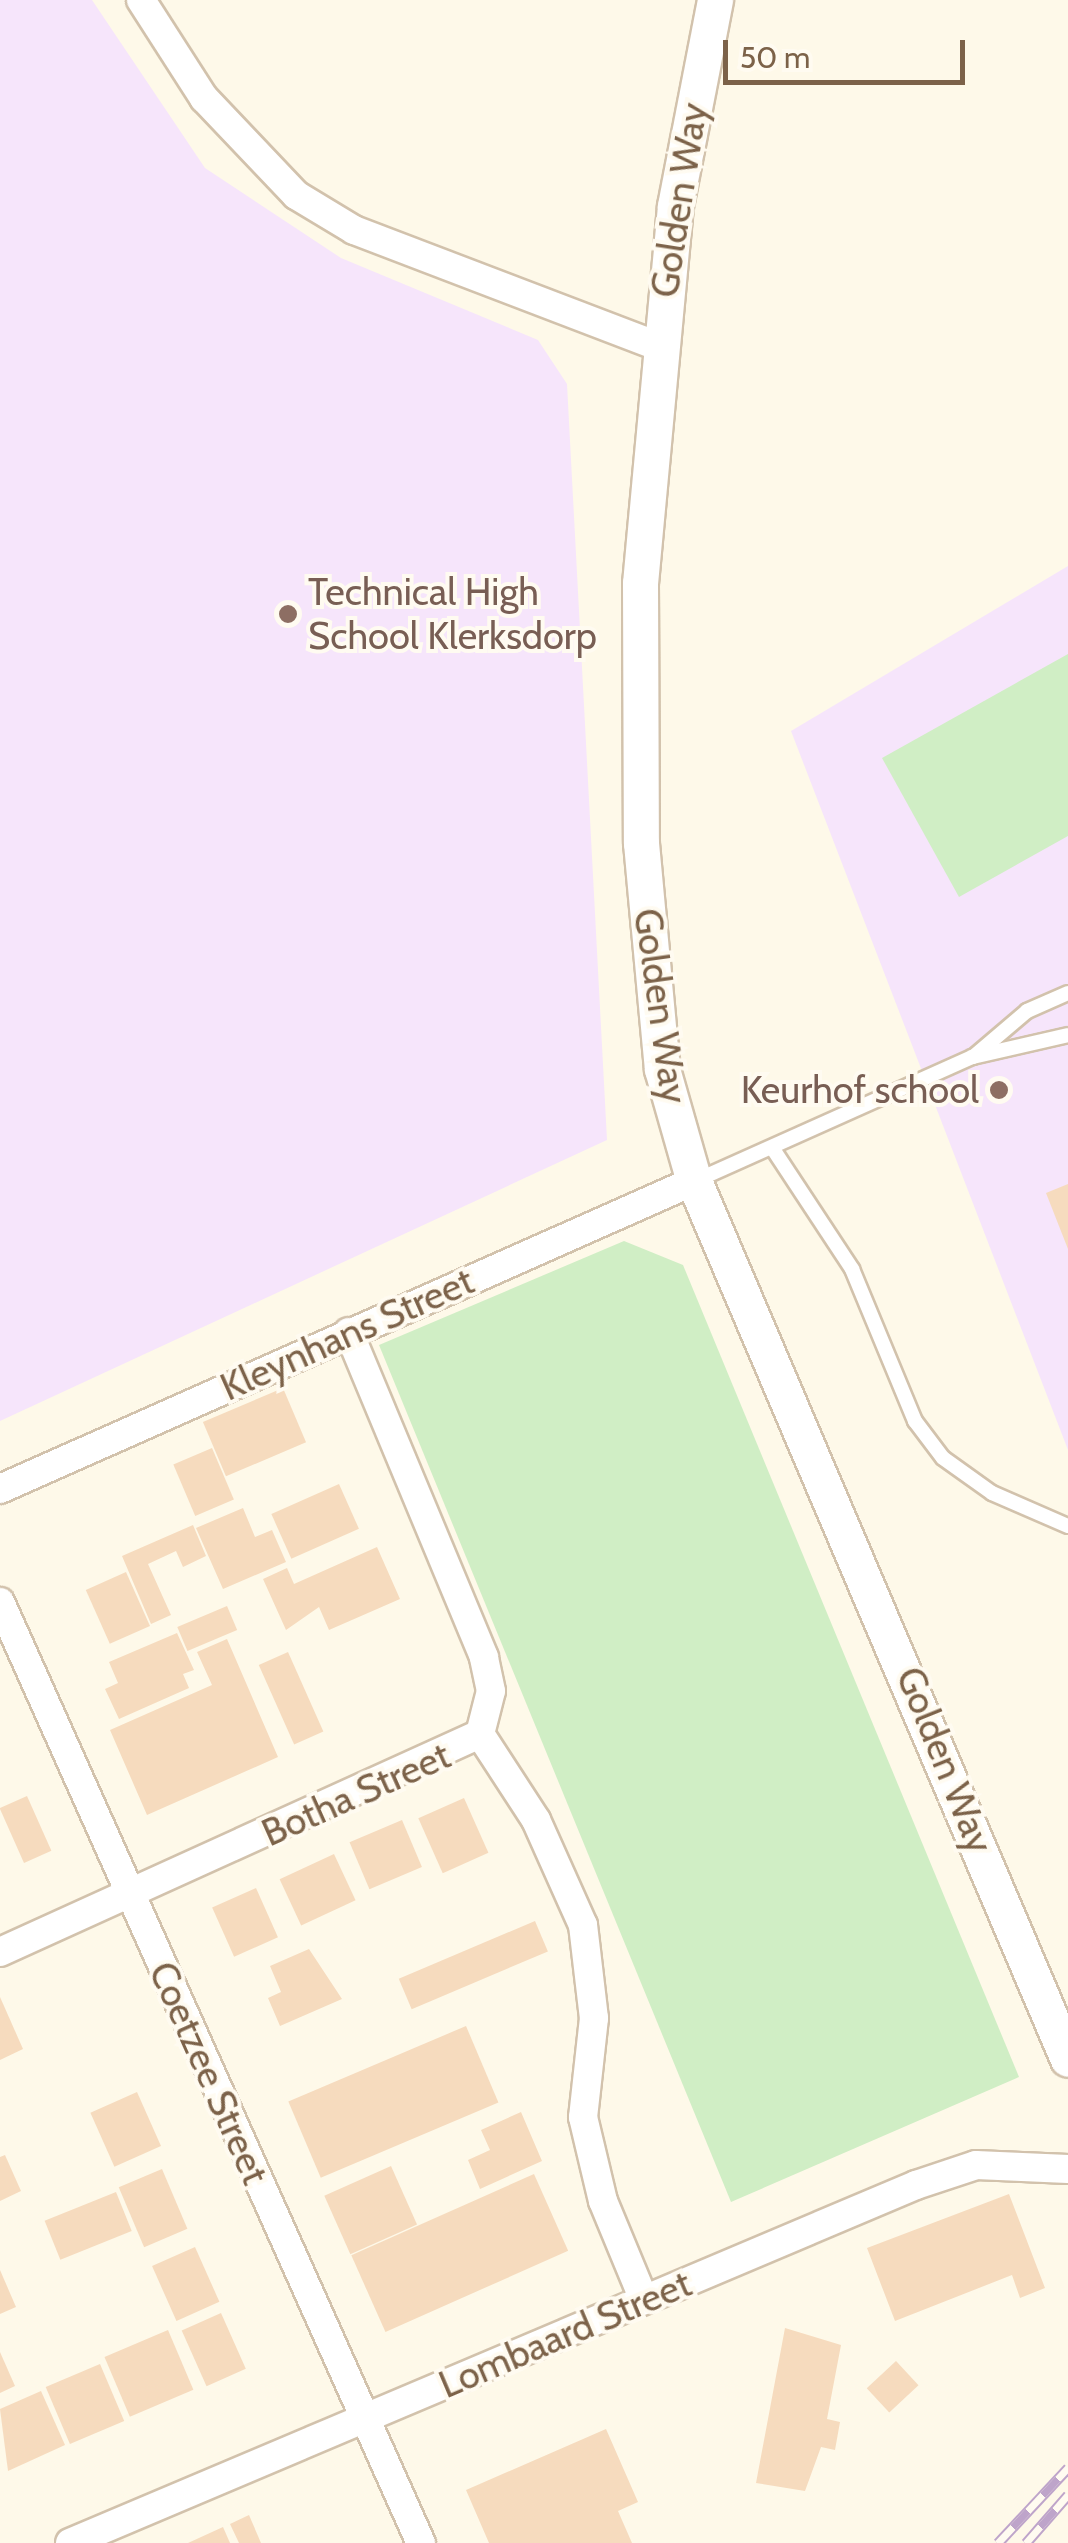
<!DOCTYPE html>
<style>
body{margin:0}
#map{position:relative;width:1068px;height:2543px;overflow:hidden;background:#fef9e9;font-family:Cabin,sans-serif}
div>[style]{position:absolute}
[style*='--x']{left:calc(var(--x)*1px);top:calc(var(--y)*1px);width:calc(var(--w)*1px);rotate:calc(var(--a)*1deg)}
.education>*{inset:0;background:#f6e5fb}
.green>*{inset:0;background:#d0eec5}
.building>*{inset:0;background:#f6dbbe;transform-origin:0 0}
.roads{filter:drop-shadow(2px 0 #d2c2ac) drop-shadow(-2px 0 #d2c2ac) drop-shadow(0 2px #d2c2ac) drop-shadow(0 -2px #d2c2ac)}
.service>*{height:14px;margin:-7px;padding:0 7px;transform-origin:7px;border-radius:7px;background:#fff}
.minor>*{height:28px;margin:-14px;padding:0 14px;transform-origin:14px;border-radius:14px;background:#fff}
.tertiary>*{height:35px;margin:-17.5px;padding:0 17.5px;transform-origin:17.5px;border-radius:17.5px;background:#fff}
.rail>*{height:11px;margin-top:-5.5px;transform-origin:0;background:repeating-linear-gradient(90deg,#fffbf1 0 22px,#bea4ca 0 44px);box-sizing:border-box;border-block:2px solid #bea4ca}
.dots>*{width:28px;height:28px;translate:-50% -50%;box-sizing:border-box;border:5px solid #fffbf1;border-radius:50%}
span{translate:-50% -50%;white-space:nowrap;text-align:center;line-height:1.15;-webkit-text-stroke:8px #fffbf1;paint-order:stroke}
.street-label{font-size:38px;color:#7c6249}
.education-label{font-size:38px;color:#785e54}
.left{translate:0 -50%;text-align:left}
.right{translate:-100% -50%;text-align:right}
.scale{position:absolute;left:723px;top:40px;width:242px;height:45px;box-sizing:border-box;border:5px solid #7c6249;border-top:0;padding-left:12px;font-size:30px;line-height:35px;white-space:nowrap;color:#7c6249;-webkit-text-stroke:8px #fffbf1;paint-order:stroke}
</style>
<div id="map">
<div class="education">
<i style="clip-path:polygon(0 0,92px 0,205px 168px,341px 258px,538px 340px,567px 384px,607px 1140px,0 1421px)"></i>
<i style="clip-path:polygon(1068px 566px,1068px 1450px,791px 731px)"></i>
</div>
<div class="green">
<i style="clip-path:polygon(1068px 654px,1068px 836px,959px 897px,882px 758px)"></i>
<i style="clip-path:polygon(624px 1241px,683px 1265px,1019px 2077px,731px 2202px,379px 1345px)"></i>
</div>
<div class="building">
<i style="clip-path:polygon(1068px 1184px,1068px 1249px,1046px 1193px)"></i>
<i style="left:283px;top:1388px;width:59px;height:87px;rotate:67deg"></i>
<i style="left:212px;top:1448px;width:56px;height:42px;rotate:67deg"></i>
<i style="left:339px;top:1484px;width:49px;height:74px;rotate:66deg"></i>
<i style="clip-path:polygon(243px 1508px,255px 1537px,272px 1530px,286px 1562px,223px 1589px,196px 1528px)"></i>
<i style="clip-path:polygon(193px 1525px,206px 1556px,183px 1567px,176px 1551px,148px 1564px,171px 1615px,151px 1624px,122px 1556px)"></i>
<i style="clip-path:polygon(377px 1547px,400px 1599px,329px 1630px,319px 1607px,286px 1630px,263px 1579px,287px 1568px,294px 1584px)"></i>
<i style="left:126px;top:1572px;width:59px;height:44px;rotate:66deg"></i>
<i style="left:227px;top:1606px;width:26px;height:54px;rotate:67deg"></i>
<i style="clip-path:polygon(177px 1633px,194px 1670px,183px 1674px,189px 1688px,119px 1719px,105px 1689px,118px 1683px,109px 1662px)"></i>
<i style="clip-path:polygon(227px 1639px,278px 1757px,147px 1815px,110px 1730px,212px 1685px,197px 1652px)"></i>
<i style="left:288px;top:1652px;width:87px;height:32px;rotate:66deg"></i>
<i style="left:27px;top:1796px;width:60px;height:30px;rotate:66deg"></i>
<i style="left:464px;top:1798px;width:60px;height:50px;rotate:66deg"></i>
<i style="left:402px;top:1820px;width:51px;height:57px;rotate:67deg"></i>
<i style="left:334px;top:1854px;width:51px;height:60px;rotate:65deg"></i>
<i style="left:256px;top:1888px;width:54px;height:48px;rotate:66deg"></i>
<i style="left:535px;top:1921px;width:33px;height:148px;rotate:67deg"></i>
<i style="clip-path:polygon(309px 1949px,342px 1999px,280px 2026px,268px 1998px,281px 1992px,270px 1966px)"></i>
<i style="clip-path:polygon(0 1997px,23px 2049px,0 2060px)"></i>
<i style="left:466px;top:2026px;width:83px;height:193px;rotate:67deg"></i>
<i style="left:137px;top:2092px;width:59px;height:51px;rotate:66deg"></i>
<i style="clip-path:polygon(521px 2112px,542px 2161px,480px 2189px,468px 2160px,490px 2150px,481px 2130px)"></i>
<i style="clip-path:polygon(5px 2155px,21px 2191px,0 2201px,0 2157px)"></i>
<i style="left:391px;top:2166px;width:64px;height:73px;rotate:66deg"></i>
<i style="left:162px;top:2169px;width:65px;height:47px;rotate:67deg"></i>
<i style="left:534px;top:2174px;width:84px;height:200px;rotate:66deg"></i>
<i style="left:116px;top:2192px;width:42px;height:77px;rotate:68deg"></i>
<i style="clip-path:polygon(1009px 2194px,1045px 2288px,1020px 2298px,1012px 2275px,895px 2321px,867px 2248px)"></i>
<i style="left:195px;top:2247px;width:60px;height:47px;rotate:66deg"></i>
<i style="clip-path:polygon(0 2270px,16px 2307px,0 2314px)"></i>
<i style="left:221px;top:2313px;width:61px;height:43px;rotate:66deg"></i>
<i style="clip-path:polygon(785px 2328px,841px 2345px,827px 2419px,840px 2422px,835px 2450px,821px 2447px,805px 2491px,756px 2483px)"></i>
<i style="left:168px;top:2330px;width:65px;height:69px;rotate:67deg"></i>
<i style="clip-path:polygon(0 2352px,15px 2386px,0 2393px)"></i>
<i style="left:896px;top:2361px;width:33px;height:40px;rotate:47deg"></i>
<i style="left:100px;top:2364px;width:62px;height:59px;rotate:67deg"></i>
<i style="clip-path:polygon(41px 2391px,65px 2445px,8px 2471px,0 2409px)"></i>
<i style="clip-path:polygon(606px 2429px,638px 2502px,618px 2511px,632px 2543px,489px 2543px,466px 2490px)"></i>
<i style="clip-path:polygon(249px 2515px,261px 2543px,239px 2543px,230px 2524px)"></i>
<i style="clip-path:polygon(223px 2527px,230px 2543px,188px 2543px)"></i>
</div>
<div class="roads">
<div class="service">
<i style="--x:973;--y:1057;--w:71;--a:-40.4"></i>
<i style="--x:1027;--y:1011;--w:45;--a:-23.7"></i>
<i style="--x:773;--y:1149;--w:144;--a:56.6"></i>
<i style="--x:852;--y:1269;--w:165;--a:67.5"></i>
<i style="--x:915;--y:1421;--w:46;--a:52.9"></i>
<i style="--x:943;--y:1458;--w:60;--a:35.5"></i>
<i style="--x:992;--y:1493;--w:83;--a:23.5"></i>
<i style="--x:695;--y:1181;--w:303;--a:-24.1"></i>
<i style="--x:972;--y:1057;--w:98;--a:-12.9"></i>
</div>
<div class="minor">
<i style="--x:141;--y:0;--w:117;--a:57.3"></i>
<i style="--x:204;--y:98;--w:134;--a:46.5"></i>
<i style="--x:296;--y:195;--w:68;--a:31.1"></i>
<i style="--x:354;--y:230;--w:324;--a:20.9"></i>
<i style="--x:0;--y:1489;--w:759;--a:-23.93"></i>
<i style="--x:0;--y:1602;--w:1031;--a:65.9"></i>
<i style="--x:480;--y:1734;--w:103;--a:56.9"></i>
<i style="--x:536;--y:1820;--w:115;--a:65.9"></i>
<i style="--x:583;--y:1925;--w:94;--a:83.3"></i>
<i style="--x:594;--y:2018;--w:100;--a:96.3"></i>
<i style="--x:583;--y:2117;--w:86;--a:76.6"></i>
<i style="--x:603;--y:2201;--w:107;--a:67.5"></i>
<i style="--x:0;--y:1952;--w:527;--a:-24.43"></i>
<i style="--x:480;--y:1734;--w:44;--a:-75.7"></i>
<i style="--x:491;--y:1691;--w:35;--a:-102"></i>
<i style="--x:484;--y:1657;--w:352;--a:-112.6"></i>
<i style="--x:70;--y:2543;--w:919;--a:-22.94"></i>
<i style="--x:916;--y:2185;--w:63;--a:-18.4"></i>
<i style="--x:976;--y:2165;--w:92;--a:2.5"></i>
</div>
<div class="tertiary">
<i style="--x:715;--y:0;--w:210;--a:101"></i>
<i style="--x:675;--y:206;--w:379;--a:95.3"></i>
<i style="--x:640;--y:583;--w:260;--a:89.8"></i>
<i style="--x:641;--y:843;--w:227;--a:84.7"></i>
<i style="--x:662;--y:1069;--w:116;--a:74.1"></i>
<i style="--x:694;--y:1181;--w:954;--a:66.93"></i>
</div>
</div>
<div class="rail">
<i style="--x:998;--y:2543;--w:103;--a:-47"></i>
<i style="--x:1026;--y:2543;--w:64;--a:-48.8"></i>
</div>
<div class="dots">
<i style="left:288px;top:614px;background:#8d6e63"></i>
<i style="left:999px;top:1090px;background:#8d6e63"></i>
</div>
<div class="street-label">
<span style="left:679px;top:200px;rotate:-81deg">Golden Way</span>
<span style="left:661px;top:1006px;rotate:82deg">Golden Way</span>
<span style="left:347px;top:1334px;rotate:-24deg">Kleynhans Street</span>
<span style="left:945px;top:1760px;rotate:68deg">Golden Way</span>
<span style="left:356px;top:1794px;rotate:-24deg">Botha Street</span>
<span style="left:209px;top:2073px;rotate:66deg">Coetzee Street</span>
<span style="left:565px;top:2334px;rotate:-23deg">Lombaard Street</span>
</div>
<div class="education-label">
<span class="left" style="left:308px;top:614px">Technical High<br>School Klerksdorp</span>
<span class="right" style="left:979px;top:1090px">Keurhof school</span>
</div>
<div class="scale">50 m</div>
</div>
